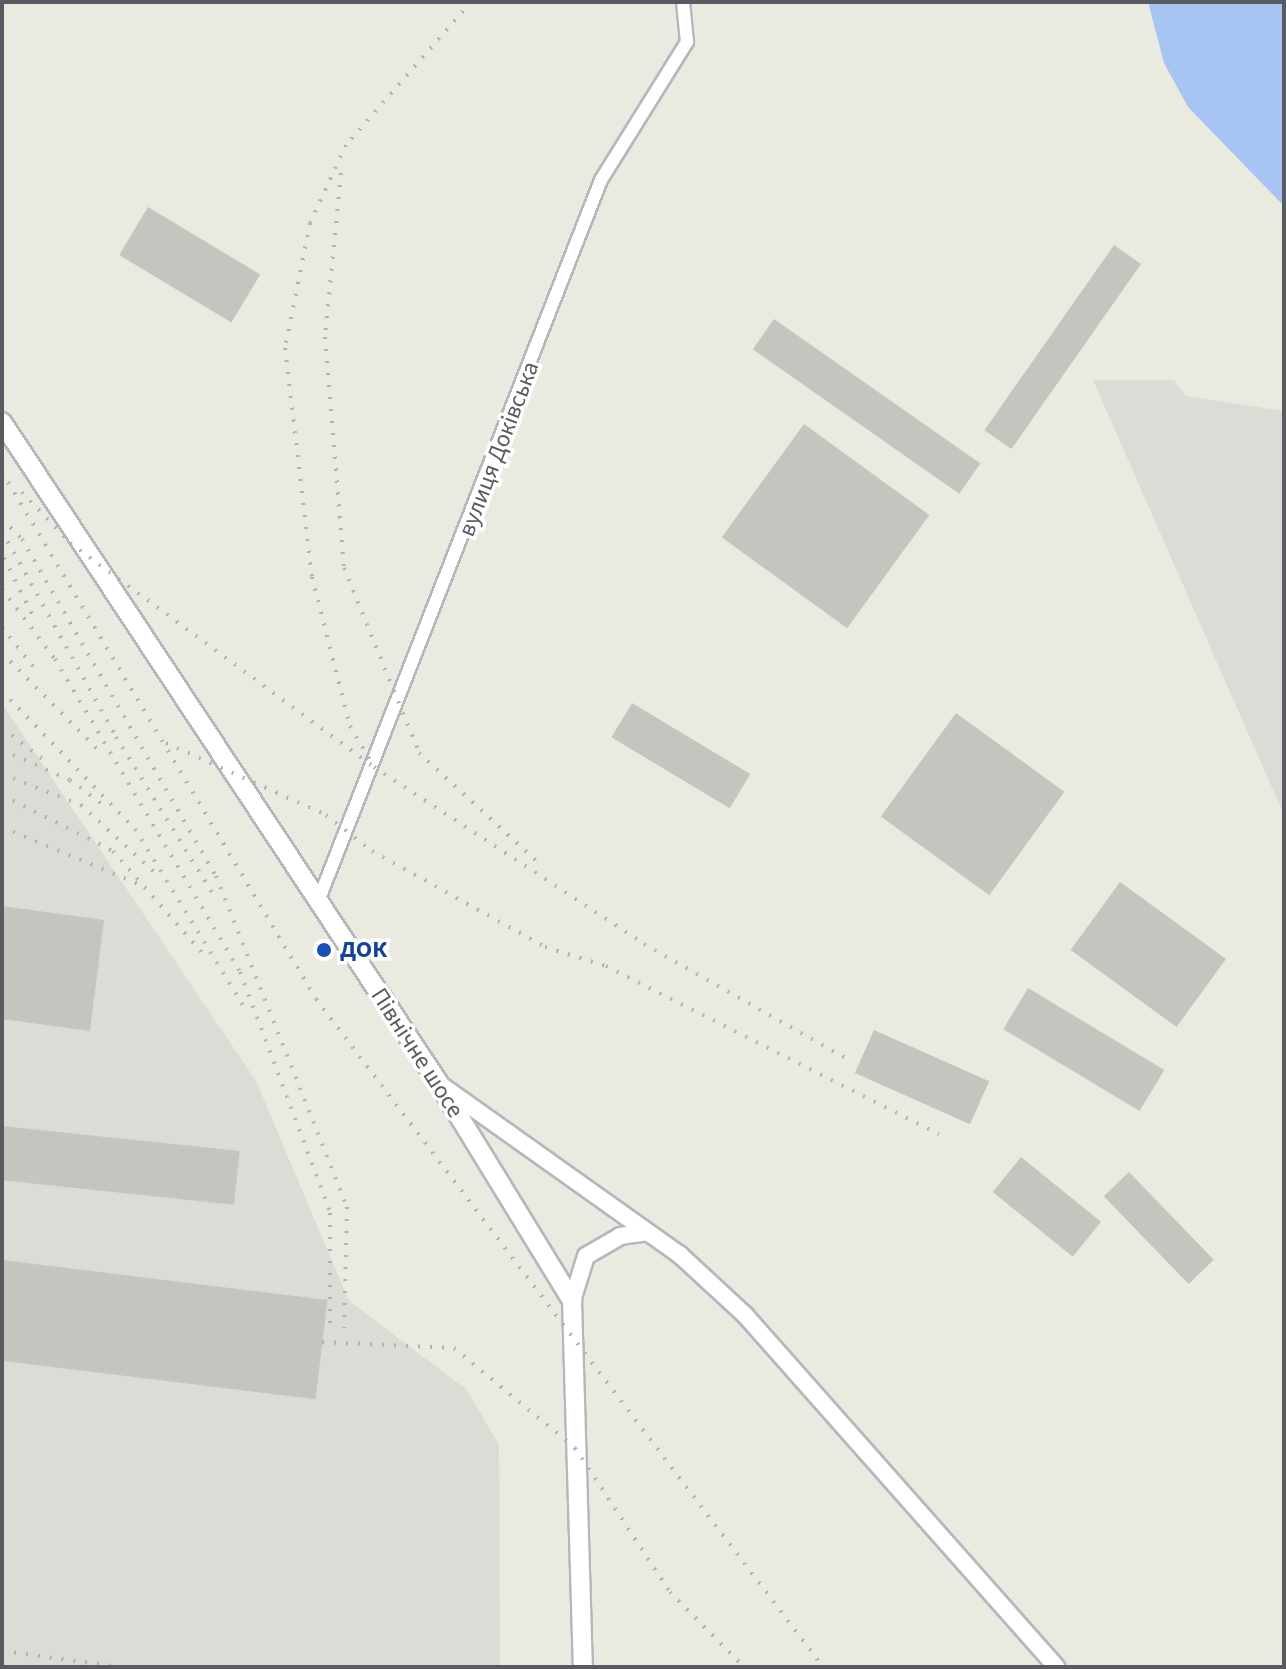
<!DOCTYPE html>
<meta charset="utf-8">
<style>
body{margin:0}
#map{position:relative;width:1286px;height:1669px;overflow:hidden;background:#eaeae1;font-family:"Source Sans 3",sans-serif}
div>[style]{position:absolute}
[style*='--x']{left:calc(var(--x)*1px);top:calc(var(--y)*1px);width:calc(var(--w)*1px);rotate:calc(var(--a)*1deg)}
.industrial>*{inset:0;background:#dcdbd5}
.water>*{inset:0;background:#a8c4f3}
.building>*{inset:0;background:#c6c4be;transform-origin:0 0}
.roads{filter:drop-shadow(2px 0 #b6b7bc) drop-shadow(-2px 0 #b6b7bc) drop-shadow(0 2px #b6b7bc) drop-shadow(0 -2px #b6b7bc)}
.minor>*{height:12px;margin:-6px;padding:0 6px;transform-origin:6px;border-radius:6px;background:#fff}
.tertiary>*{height:16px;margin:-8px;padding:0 8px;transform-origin:8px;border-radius:8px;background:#fff}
.secondary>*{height:18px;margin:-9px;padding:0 9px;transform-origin:9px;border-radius:9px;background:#fff}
.rail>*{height:4px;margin-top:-2px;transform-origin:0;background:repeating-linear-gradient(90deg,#b1b2b2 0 2px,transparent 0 12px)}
.dots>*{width:22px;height:22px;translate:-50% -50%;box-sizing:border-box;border:4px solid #fff;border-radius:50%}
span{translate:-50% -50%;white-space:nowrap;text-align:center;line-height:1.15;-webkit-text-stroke:7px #fff;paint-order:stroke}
.street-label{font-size:24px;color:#595b60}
.transit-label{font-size:24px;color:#164399;font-weight:700}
.left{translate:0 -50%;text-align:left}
.frame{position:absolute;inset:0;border:4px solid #595b60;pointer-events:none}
</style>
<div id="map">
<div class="industrial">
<i style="clip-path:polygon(1093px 380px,1174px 380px,1186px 396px,1284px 411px,1284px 815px)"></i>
<i style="clip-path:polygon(2px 704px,256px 1081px,349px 1301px,467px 1390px,499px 1445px,500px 1667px,2px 1667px)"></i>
</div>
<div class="water">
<i style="clip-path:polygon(1148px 2px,1284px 2px,1284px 206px,1188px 107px,1164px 63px)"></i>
</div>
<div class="building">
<i style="left:148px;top:207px;width:131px;height:56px;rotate:31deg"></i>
<i style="left:1114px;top:245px;width:33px;height:226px;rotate:35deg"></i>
<i style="left:774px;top:319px;width:252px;height:37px;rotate:35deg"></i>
<i style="left:804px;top:424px;width:155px;height:140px;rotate:36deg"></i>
<i style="left:632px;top:703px;width:138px;height:40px;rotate:31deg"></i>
<i style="left:956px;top:713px;width:134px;height:128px;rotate:36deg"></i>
<i style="left:1120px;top:882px;width:131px;height:84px;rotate:36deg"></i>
<i style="clip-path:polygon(2px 906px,104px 920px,90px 1031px,2px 1019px)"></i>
<i style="left:1028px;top:988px;width:159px;height:48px;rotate:31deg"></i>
<i style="left:874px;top:1030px;width:126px;height:47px;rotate:24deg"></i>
<i style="left:2px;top:1126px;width:239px;height:54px;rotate:6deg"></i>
<i style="left:1021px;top:1157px;width:103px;height:45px;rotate:39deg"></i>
<i style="left:1129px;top:1172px;width:122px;height:35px;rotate:46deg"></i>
<i style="left:2px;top:1260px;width:328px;height:100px;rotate:7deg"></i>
</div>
<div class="roads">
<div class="minor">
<i style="--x:317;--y:904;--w:778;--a:-68.58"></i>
<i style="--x:601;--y:180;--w:163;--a:-58.1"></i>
<i style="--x:687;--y:42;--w:40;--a:-95.7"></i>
</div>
<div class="tertiary">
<i style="--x:445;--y:1088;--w:287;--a:35.4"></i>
<i style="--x:679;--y:1254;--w:90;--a:42.7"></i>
<i style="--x:745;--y:1315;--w:470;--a:48.5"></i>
<i style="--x:572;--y:1301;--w:47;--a:-72.7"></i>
<i style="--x:586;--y:1256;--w:39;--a:-30"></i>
<i style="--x:620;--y:1236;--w:27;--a:-8"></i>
</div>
<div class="secondary">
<i style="--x:2;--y:422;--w:791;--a:56.55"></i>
<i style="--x:438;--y:1082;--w:257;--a:58.5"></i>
<i style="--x:572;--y:1301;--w:366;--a:88.3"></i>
</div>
</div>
<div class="rail">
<i style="--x:471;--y:2;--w:190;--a:131.2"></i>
<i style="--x:346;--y:145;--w:86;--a:114.8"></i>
<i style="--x:310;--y:223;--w:127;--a:101.3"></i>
<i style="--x:285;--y:348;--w:231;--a:83.3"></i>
<i style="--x:312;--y:577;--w:154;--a:75.7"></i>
<i style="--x:350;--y:726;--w:48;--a:59.7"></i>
<i style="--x:374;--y:767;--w:323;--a:33.2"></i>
<i style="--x:644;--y:944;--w:238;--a:29.5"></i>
<i style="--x:341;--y:173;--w:165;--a:95.6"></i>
<i style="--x:325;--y:337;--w:232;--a:85.3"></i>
<i style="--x:344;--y:568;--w:200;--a:67.9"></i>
<i style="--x:419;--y:753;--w:167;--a:42.6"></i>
<i style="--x:2;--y:472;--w:613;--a:59.21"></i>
<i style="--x:316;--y:999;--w:839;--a:52.8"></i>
<i style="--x:22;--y:492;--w:70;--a:46.7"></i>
<i style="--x:70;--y:543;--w:374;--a:36.4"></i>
<i style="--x:2;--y:519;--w:28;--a:45"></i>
<i style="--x:22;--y:539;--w:389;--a:60.1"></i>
<i style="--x:216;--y:876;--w:356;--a:68.4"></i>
<i style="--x:347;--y:1207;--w:121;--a:91.4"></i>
<i style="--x:2;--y:531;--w:235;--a:61"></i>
<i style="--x:116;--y:737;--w:190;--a:58.3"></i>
<i style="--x:4;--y:558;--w:72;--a:63.4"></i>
<i style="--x:2;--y:589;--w:88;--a:52.9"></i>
<i style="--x:55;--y:659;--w:364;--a:59.4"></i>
<i style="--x:240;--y:972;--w:259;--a:69.4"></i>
<i style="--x:2;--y:627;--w:52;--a:52"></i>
<i style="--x:2;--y:653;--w:135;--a:45.3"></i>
<i style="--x:2;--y:691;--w:192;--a:46.1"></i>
<i style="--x:135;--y:829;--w:209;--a:58.5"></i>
<i style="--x:2;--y:728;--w:58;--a:37.3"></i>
<i style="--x:166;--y:743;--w:175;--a:24.2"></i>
<i style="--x:326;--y:815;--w:58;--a:38"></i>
<i style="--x:372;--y:851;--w:198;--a:29"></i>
<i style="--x:545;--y:947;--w:64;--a:17.3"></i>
<i style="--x:606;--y:966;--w:373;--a:26.8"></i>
<i style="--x:2;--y:750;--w:74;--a:23.8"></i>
<i style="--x:70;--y:780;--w:41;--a:37.1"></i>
<i style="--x:2;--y:774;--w:85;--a:21.4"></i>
<i style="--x:81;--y:805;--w:99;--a:42.5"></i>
<i style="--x:2;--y:795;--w:124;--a:26.8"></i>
<i style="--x:113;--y:851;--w:140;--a:48.8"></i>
<i style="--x:2;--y:827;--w:147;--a:22.7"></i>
<i style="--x:330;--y:1213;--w:118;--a:90"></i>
<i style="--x:322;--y:1342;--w:132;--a:2.6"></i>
<i style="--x:454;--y:1348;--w:157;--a:39.6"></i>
<i style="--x:575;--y:1448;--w:173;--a:56.6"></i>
<i style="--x:670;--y:1592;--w:105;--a:45.4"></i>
<i style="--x:2;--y:1651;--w:120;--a:7.7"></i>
</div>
<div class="dots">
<i style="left:324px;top:950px;background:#1a4fb4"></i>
</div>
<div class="street-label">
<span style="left:499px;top:449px;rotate:-69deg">вулиця Доківська</span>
<span style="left:417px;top:1053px;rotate:57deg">Північне шосе</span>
</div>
<div class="transit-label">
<span class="left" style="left:340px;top:950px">ДОК</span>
</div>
<div class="frame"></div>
</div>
